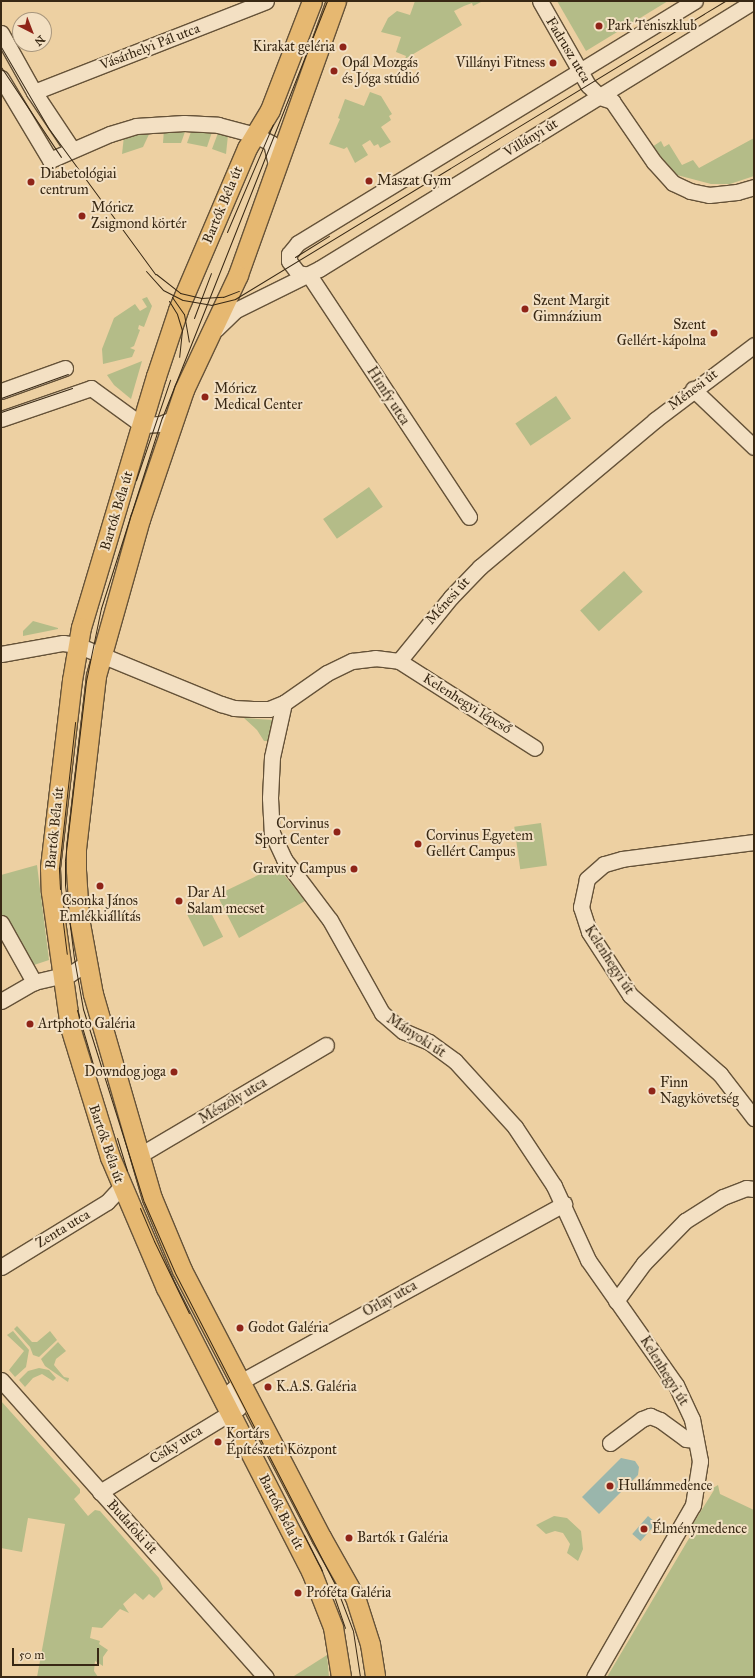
<!DOCTYPE html>
<meta charset="utf-8">
<style>
body{margin:0}
#map{position:relative;width:755px;height:1678px;overflow:hidden;background:#edd0a2;font-family:"IM FELL Great Primer",serif}
div>[style]{position:absolute}
[style*='--x']{left:calc(var(--x)*1px);top:calc(var(--y)*1px);width:calc(var(--w)*1px);rotate:calc(var(--a)*1deg)}
.green>*{inset:0;background:#b4bc88;transform-origin:0 0}
.water>*{inset:0;background:#9ab6ac;transform-origin:0 0}
.roads{filter:drop-shadow(1px 0 #655238) drop-shadow(-1px 0 #655238) drop-shadow(0 1px #655238) drop-shadow(0 -1px #655238)}
.minor>*{height:15px;margin:-7.5px;padding:0 7.5px;transform-origin:7.5px;border-radius:7.5px;background:#f3e0c3}
.major>*{height:19px;margin:-9.5px;padding:0 9.5px;transform-origin:9.5px;border-radius:9.5px;background:#e6b871}
.tram>*{height:1px;margin:-0.5px;padding:0 0.5px;transform-origin:0.5px;border-radius:0.5px;background:#382814}
.dots>*{width:11px;height:11px;translate:-50% -50%;box-sizing:border-box;border:2px solid #f3e0c3;border-radius:50%}
span{translate:-50% -50%;white-space:nowrap;text-align:center;line-height:1.15;-webkit-text-stroke:4px #f3e0c3;paint-order:stroke}
.poi-label{font-size:14px;color:#382814}
.left{translate:0 -50%;text-align:left}
.right{translate:-100% -50%;text-align:right}
.street-label{font-size:14px;color:#382814}
.frame{position:absolute;inset:0;border:2px solid #382814;pointer-events:none}
.north{position:absolute;left:12px;top:12px;width:40px;height:40px;box-sizing:border-box;background:#f3e0c3;border:1px solid #a8967d;border-radius:50%;rotate:138deg;font-size:11px;font-weight:700;line-height:16px;text-align:center;color:#382814}
.north::after{content:'';display:block;margin:auto;width:14px;height:18px;background:#8f2418;clip-path:polygon(50% 0,100% 100%,50% 72%,0 100%)}
.scale{position:absolute;left:12px;top:1648px;width:87px;height:18px;box-sizing:border-box;border:2px solid #382814;border-top:0;padding-left:5px;font-size:12px;line-height:14px;white-space:nowrap;color:#382814;-webkit-text-stroke:3px #f3e0c3;paint-order:stroke}
</style>
<div id="map">
<div class="green">
<i style="clip-path:polygon(415px 1px,483px 1px,473px 6px,472px 3px,464px 6px,454px 11px,462px 25px,405px 59px,406px 56px,396px 52px,401px 37px,381px 32px,388px 18px,397px 11px,410px 15px)"></i>
<i style="clip-path:polygon(557px 1px,668px 1px,586px 51px)"></i>
<i style="clip-path:polygon(370px 92px,381px 96px,392px 114px,389px 116px,391px 120px,381px 127px,391px 142px,380px 148px,378px 144px,374px 146px,370px 140px,362px 145px,368px 155px,355px 163px,347px 147px,344px 149px,329px 144px,340px 119px,338px 118px,345px 99px,364px 106px)"></i>
<i style="clip-path:polygon(164px 129px,186px 129px,181px 143px,163px 143px)"></i>
<i style="clip-path:polygon(192px 129px,212px 132px,207px 147px,187px 143px)"></i>
<i style="clip-path:polygon(151px 130px,143px 147px,122px 154px,124px 136px)"></i>
<i style="clip-path:polygon(218px 133px,228px 135px,226px 154px,212px 149px)"></i>
<i style="clip-path:polygon(754px 138px,754px 176px,730px 184px,711px 184px,677px 175px,652px 147px,661px 141px,664px 147px,669px 144px,682px 165px,693px 160px,699px 168px)"></i>
<i style="clip-path:polygon(147px 297px,152px 306px,144px 327px,139px 325px,138px 329px,140px 330px,134px 346px,130px 348px,135px 350px,132px 357px,103px 364px,102px 349px,114px 318px,135px 304px,140px 311px,147px 307px,142px 299px)"></i>
<i style="clip-path:polygon(142px 361px,131px 399px,114px 385px,107px 375px)"></i>
<i style="left:556px;top:396px;width:27px;height:49px;rotate:56deg"></i>
<i style="left:369px;top:487px;width:24px;height:56px;rotate:55deg"></i>
<i style="left:624px;top:571px;width:28px;height:59px;rotate:48deg"></i>
<i style="clip-path:polygon(33px 621px,58px 628px,58px 629px,23px 636px,23px 631px)"></i>
<i style="clip-path:polygon(244px 718px,274px 720px,270px 741px,264px 741px,257px 730px)"></i>
<i style="left:541px;top:823px;width:43px;height:27px;rotate:82deg"></i>
<i style="clip-path:polygon(37px 865px,49px 960px,31px 966px,1px 916px,1px 875px)"></i>
<i style="clip-path:polygon(277px 866px,305px 901px,239px 938px,217px 895px)"></i>
<i style="left:205px;top:901px;width:40px;height:22px;rotate:63deg"></i>
<i style="clip-path:polygon(17px 1326px,32px 1342px,37px 1342px,50px 1331px,57px 1340px,39px 1357px,33px 1355px,30px 1347px,14px 1329px)"></i>
<i style="clip-path:polygon(13px 1331px,29px 1350px,26px 1367px,15px 1377px,9px 1370px,24px 1351px,7px 1335px)"></i>
<i style="clip-path:polygon(58px 1342px,66px 1351px,56px 1359px,54px 1365px,64px 1377px,69px 1378px,68px 1382px,45px 1366px,41px 1359px)"></i>
<i style="clip-path:polygon(39px 1368px,49px 1370px,56px 1378px,53px 1381px,42px 1374px,33px 1378px,25px 1387px,19px 1380px,28px 1371px)"></i>
<i style="clip-path:polygon(1px 1401px,80px 1489px,80px 1493px,74px 1499px,88px 1516px,95px 1510px,100px 1511px,159px 1578px,163px 1589px,154px 1598px,149px 1594px,143px 1600px,135px 1593px,123px 1604px,129px 1613px,120px 1609px,102px 1628px,92px 1627px,90px 1638px,100px 1641px,99px 1644px,108px 1650px,103px 1657px,103px 1666px,95px 1661px,94px 1671px,98px 1677px,37px 1677px,65px 1524px,28px 1518px,22px 1552px,1px 1548px)"></i>
<i style="clip-path:polygon(718px 1485px,720px 1494px,754px 1510px,754px 1677px,607px 1677px,691px 1535px,688px 1532px,714px 1490px,713px 1488px)"></i>
<i style="clip-path:polygon(554px 1516px,567px 1518px,581px 1531px,583px 1549px,578px 1561px,567px 1553px,570px 1544px,563px 1533px,555px 1531px,546px 1534px,536px 1525px)"></i>
<i style="clip-path:polygon(327px 1655px,329px 1677px,294px 1677px,294px 1676px)"></i>
</div>
<div class="water">
<i style="clip-path:polygon(621px 1458px,635px 1461px,639px 1467px,638px 1475px,599px 1514px,582px 1497px)"></i>
<i style="left:648px;top:1516px;width:11px;height:24px;rotate:41deg"></i>
</div>
<div class="roads">
<div class="minor">
<i style="--x:540;--y:1;--w:97;--a:60.3"></i>
<i style="--x:588;--y:85;--w:17;--a:45"></i>
<i style="--x:600;--y:97;--w:13;--a:18"></i>
<i style="--x:612;--y:101;--w:74;--a:55.5"></i>
<i style="--x:654;--y:162;--w:28;--a:48"></i>
<i style="--x:673;--y:183;--w:19;--a:25"></i>
<i style="--x:690;--y:191;--w:19;--a:12"></i>
<i style="--x:709;--y:195;--w:28;--a:-6"></i>
<i style="--x:737;--y:192;--w:18;--a:-16"></i>
<i style="--x:1;--y:33;--w:68;--a:60.8"></i>
<i style="--x:34;--y:92;--w:69;--a:56.3"></i>
<i style="--x:1;--y:78;--w:96;--a:59.1"></i>
<i style="--x:50;--y:160;--w:65;--a:-23.4"></i>
<i style="--x:110;--y:134;--w:27;--a:-17"></i>
<i style="--x:136;--y:126;--w:48;--a:-3.6"></i>
<i style="--x:184;--y:123;--w:34;--a:3"></i>
<i style="--x:218;--y:125;--w:38;--a:15"></i>
<i style="--x:255;--y:135;--w:18;--a:27"></i>
<i style="--x:271;--y:143;--w:22;--a:77"></i>
<i style="--x:34;--y:92;--w:249;--a:-21.4"></i>
<i style="--x:309;--y:275;--w:11;--a:-170"></i>
<i style="--x:298;--y:273;--w:15;--a:-127"></i>
<i style="--x:289;--y:261;--w:7;--a:-90"></i>
<i style="--x:289;--y:254;--w:14;--a:-51"></i>
<i style="--x:298;--y:243;--w:465;--a:-31.4"></i>
<i style="--x:309;--y:275;--w:290;--a:56.5"></i>
<i style="--x:216;--y:329;--w:28;--a:-44"></i>
<i style="--x:236;--y:310;--w:93;--a:-26.3"></i>
<i style="--x:319;--y:269;--w:511;--a:-31.64"></i>
<i style="--x:693;--y:389;--w:84;--a:43.6"></i>
<i style="--x:1;--y:391;--w:68;--a:-19.8"></i>
<i style="--x:1;--y:419;--w:95;--a:-19"></i>
<i style="--x:91;--y:388;--w:63;--a:36"></i>
<i style="--x:142;--y:425;--w:18;--a:-3"></i>
<i style="--x:160;--y:424;--w:14;--a:-21"></i>
<i style="--x:1;--y:654;--w:63;--a:-10.1"></i>
<i style="--x:63;--y:643;--w:14;--a:8"></i>
<i style="--x:77;--y:645;--w:156;--a:22.3"></i>
<i style="--x:221;--y:704;--w:14;--a:17"></i>
<i style="--x:234;--y:708;--w:19;--a:3"></i>
<i style="--x:253;--y:709;--w:16;--a:0"></i>
<i style="--x:269;--y:709;--w:16;--a:-22"></i>
<i style="--x:284;--y:703;--w:52;--a:-34.9"></i>
<i style="--x:327;--y:673;--w:28;--a:-26"></i>
<i style="--x:352;--y:661;--w:23;--a:-7"></i>
<i style="--x:375;--y:658;--w:24;--a:7"></i>
<i style="--x:399;--y:661;--w:161;--a:32.6"></i>
<i style="--x:399;--y:661;--w:82;--a:-50.9"></i>
<i style="--x:451;--y:597;--w:42;--a:-46"></i>
<i style="--x:480;--y:567;--w:229;--a:-40"></i>
<i style="--x:655;--y:420;--w:124;--a:-37.1"></i>
<i style="--x:284;--y:703;--w:55;--a:102.5"></i>
<i style="--x:272;--y:757;--w:41;--a:92.8"></i>
<i style="--x:270;--y:798;--w:35;--a:87"></i>
<i style="--x:272;--y:833;--w:29;--a:65"></i>
<i style="--x:284;--y:859;--w:76;--a:53"></i>
<i style="--x:330;--y:920;--w:107;--a:60.8"></i>
<i style="--x:382;--y:1013;--w:28;--a:41"></i>
<i style="--x:403;--y:1031;--w:28;--a:23"></i>
<i style="--x:429;--y:1042;--w:32;--a:36"></i>
<i style="--x:455;--y:1061;--w:89;--a:47.7"></i>
<i style="--x:515;--y:1127;--w:71;--a:56.5"></i>
<i style="--x:554;--y:1186;--w:81;--a:65.3"></i>
<i style="--x:588;--y:1260;--w:153;--a:54.9"></i>
<i style="--x:676;--y:1385;--w:38;--a:65"></i>
<i style="--x:692;--y:1419;--w:43;--a:79.2"></i>
<i style="--x:700;--y:1461;--w:45;--a:99"></i>
<i style="--x:693;--y:1505;--w:198;--a:119.9"></i>
<i style="--x:754;--y:842;--w:133;--a:172.7"></i>
<i style="--x:622;--y:859;--w:19;--a:164"></i>
<i style="--x:604;--y:864;--w:23;--a:139"></i>
<i style="--x:587;--y:879;--w:29;--a:102"></i>
<i style="--x:581;--y:907;--w:26;--a:72"></i>
<i style="--x:589;--y:932;--w:75;--a:56.9"></i>
<i style="--x:630;--y:995;--w:120;--a:41.3"></i>
<i style="--x:720;--y:1074;--w:56;--a:52.3"></i>
<i style="--x:1;--y:923;--w:68;--a:60.8"></i>
<i style="--x:1;--y:1001;--w:38;--a:-30"></i>
<i style="--x:34;--y:982;--w:37;--a:-13"></i>
<i style="--x:70;--y:974;--w:20;--a:-33"></i>
<i style="--x:140;--y:1155;--w:216;--a:-30.6"></i>
<i style="--x:1;--y:1267;--w:124;--a:-31.5"></i>
<i style="--x:107;--y:1202;--w:21;--a:-47"></i>
<i style="--x:616;--y:1301;--w:47;--a:-53.6"></i>
<i style="--x:644;--y:1263;--w:59;--a:-45.7"></i>
<i style="--x:685;--y:1221;--w:45;--a:-32.3"></i>
<i style="--x:723;--y:1197;--w:25;--a:-21"></i>
<i style="--x:746;--y:1188;--w:8;--a:7"></i>
<i style="--x:1;--y:1380;--w:398;--a:48.3"></i>
<i style="--x:225;--y:1402;--w:14;--a:-60"></i>
<i style="--x:232;--y:1390;--w:11;--a:-45"></i>
<i style="--x:240;--y:1382;--w:370;--a:-28.8"></i>
<i style="--x:610;--y:1443;--w:40;--a:-37"></i>
<i style="--x:642;--y:1419;--w:9;--a:-21"></i>
<i style="--x:650;--y:1416;--w:11;--a:22"></i>
<i style="--x:660;--y:1420;--w:32;--a:36"></i>
<i style="--x:686;--y:1439;--w:10;--a:6"></i>
<i style="--x:100;--y:1492;--w:162;--a:-31.3"></i>
<i style="--x:238;--y:1408;--w:17;--a:-62"></i>
</div>
<div class="major">
<i style="--x:312;--y:1;--w:117;--a:111.1"></i>
<i style="--x:270;--y:110;--w:44;--a:121.2"></i>
<i style="--x:247;--y:148;--w:176;--a:113.1"></i>
<i style="--x:178;--y:310;--w:70;--a:108.4"></i>
<i style="--x:156;--y:376;--w:262;--a:106.6"></i>
<i style="--x:81;--y:627;--w:54;--a:99.6"></i>
<i style="--x:72;--y:680;--w:189;--a:96.7"></i>
<i style="--x:50;--y:868;--w:24;--a:88"></i>
<i style="--x:51;--y:892;--w:136;--a:82"></i>
<i style="--x:70;--y:1027;--w:136;--a:72.9"></i>
<i style="--x:110;--y:1157;--w:142;--a:66.9"></i>
<i style="--x:166;--y:1288;--w:318;--a:62.9"></i>
<i style="--x:311;--y:1571;--w:60;--a:68.6"></i>
<i style="--x:333;--y:1627;--w:51;--a:80.9"></i>
<i style="--x:336;--y:1;--w:291;--a:109.7"></i>
<i style="--x:238;--y:275;--w:127;--a:115.2"></i>
<i style="--x:184;--y:390;--w:136;--a:108.8"></i>
<i style="--x:140;--y:519;--w:163;--a:105.7"></i>
<i style="--x:96;--y:676;--w:175;--a:96.6"></i>
<i style="--x:76;--y:850;--w:20;--a:90"></i>
<i style="--x:76;--y:870;--w:48;--a:86.4"></i>
<i style="--x:79;--y:918;--w:77;--a:79.6"></i>
<i style="--x:93;--y:994;--w:212;--a:73.9"></i>
<i style="--x:152;--y:1198;--w:78;--a:67.4"></i>
<i style="--x:182;--y:1270;--w:301;--a:62.5"></i>
<i style="--x:321;--y:1537;--w:69;--a:60.5"></i>
<i style="--x:355;--y:1597;--w:49;--a:72.3"></i>
<i style="--x:370;--y:1644;--w:33;--a:81"></i>
</div>
</div>
<div class="tram">
<i style="--x:327;--y:1;--w:448;--a:111.6"></i>
<i style="--x:162;--y:417;--w:201;--a:107.7"></i>
<i style="--x:101;--y:608;--w:75;--a:101.6"></i>
<i style="--x:86;--y:681;--w:181;--a:96.7"></i>
<i style="--x:65;--y:861;--w:24;--a:90"></i>
<i style="--x:65;--y:885;--w:74;--a:83"></i>
<i style="--x:74;--y:958;--w:52;--a:80"></i>
<i style="--x:83;--y:1009;--w:202;--a:72.5"></i>
<i style="--x:144;--y:1202;--w:77;--a:66.4"></i>
<i style="--x:175;--y:1273;--w:350;--a:62.8"></i>
<i style="--x:335;--y:1584;--w:50;--a:69"></i>
<i style="--x:353;--y:1631;--w:47;--a:81.3"></i>
<i style="--x:1;--y:47;--w:95;--a:59.7"></i>
<i style="--x:49;--y:129;--w:180;--a:53.8"></i>
<i style="--x:1;--y:67;--w:108;--a:56.3"></i>
<i style="--x:227;--y:232;--w:117;--a:-66.9"></i>
<i style="--x:295;--y:257;--w:40;--a:-32"></i>
<i style="--x:146;--y:271;--w:25;--a:48"></i>
<i style="--x:163;--y:290;--w:22;--a:27"></i>
<i style="--x:183;--y:300;--w:28;--a:10"></i>
<i style="--x:211;--y:305;--w:25;--a:-14"></i>
<i style="--x:235;--y:299;--w:574;--a:-31.31"></i>
<i style="--x:156;--y:274;--w:31;--a:38"></i>
<i style="--x:180;--y:293;--w:22;--a:13"></i>
<i style="--x:201;--y:298;--w:22;--a:-3"></i>
<i style="--x:223;--y:297;--w:17;--a:-21"></i>
<i style="--x:172;--y:297;--w:21;--a:55"></i>
<i style="--x:184;--y:314;--w:28;--a:80"></i>
<i style="--x:169;--y:301;--w:15;--a:58"></i>
<i style="--x:177;--y:314;--w:17;--a:73"></i>
<i style="--x:182;--y:330;--w:27;--a:96"></i>
<i style="--x:194;--y:318;--w:48;--a:-69.3"></i>
<i style="--x:1;--y:398;--w:71;--a:-19.7"></i>
<i style="--x:1;--y:412;--w:75;--a:-18.7"></i>
<i style="--x:136;--y:480;--w:106;--a:-71.2"></i>
<i style="--x:60;--y:889;--w:21;--a:-93"></i>
<i style="--x:59;--y:868;--w:147;--a:-83.7"></i>
<i style="--x:63;--y:923;--w:31;--a:83"></i>
<i style="--x:77;--y:1010;--w:64;--a:73.6"></i>
<i style="--x:117;--y:1138;--w:34;--a:73"></i>
<i style="--x:140;--y:1208;--w:36;--a:67"></i>
<i style="--x:154;--y:1241;--w:80;--a:64.1"></i>
<i style="--x:304;--y:1535;--w:40;--a:63.4"></i>
<i style="--x:332;--y:1590;--w:40;--a:71.1"></i>
</div>
<div class="dots">
<i style="left:599px;top:26px;background:#8f2418"></i>
<i style="left:343px;top:47px;background:#8f2418"></i>
<i style="left:553px;top:63px;background:#8f2418"></i>
<i style="left:334px;top:71px;background:#8f2418"></i>
<i style="left:369px;top:181px;background:#8f2418"></i>
<i style="left:31px;top:182px;background:#8f2418"></i>
<i style="left:82px;top:216px;background:#8f2418"></i>
<i style="left:525px;top:309px;background:#8f2418"></i>
<i style="left:714px;top:333px;background:#8f2418"></i>
<i style="left:205px;top:397px;background:#8f2418"></i>
<i style="left:337px;top:832px;background:#8f2418"></i>
<i style="left:418px;top:844px;background:#8f2418"></i>
<i style="left:354px;top:869px;background:#8f2418"></i>
<i style="left:100px;top:886px;background:#8f2418"></i>
<i style="left:179px;top:901px;background:#8f2418"></i>
<i style="left:30px;top:1024px;background:#8f2418"></i>
<i style="left:174px;top:1072px;background:#8f2418"></i>
<i style="left:652px;top:1091px;background:#8f2418"></i>
<i style="left:240px;top:1328px;background:#8f2418"></i>
<i style="left:268px;top:1387px;background:#8f2418"></i>
<i style="left:218px;top:1442px;background:#8f2418"></i>
<i style="left:610px;top:1486px;background:#8f2418"></i>
<i style="left:644px;top:1529px;background:#8f2418"></i>
<i style="left:349px;top:1538px;background:#8f2418"></i>
<i style="left:298px;top:1593px;background:#8f2418"></i>
</div>
<div class="poi-label">
<span class="left" style="left:607px;top:26px">Park Teniszklub</span>
<span class="right" style="left:335px;top:47px">Kirakat geléria</span>
<span class="left" style="left:342px;top:71px">Opál Mozgás<br>és Jóga stúdió</span>
<span class="right" style="left:545px;top:63px">Villányi Fitness</span>
<span class="left" style="left:40px;top:182px">Diabetológiai<br>centrum</span>
<span class="left" style="left:377px;top:181px">Maszat Gym</span>
<span class="left" style="left:91px;top:216px">Móricz<br>Zsigmond körtér</span>
<span class="left" style="left:533px;top:309px">Szent Margit<br>Gimnázium</span>
<span class="right" style="left:706px;top:333px">Szent<br>Gellért-kápolna</span>
<span class="left" style="left:214px;top:397px">Móricz<br>Medical Center</span>
<span class="right" style="left:329px;top:832px">Corvinus<br>Sport Center</span>
<span class="left" style="left:426px;top:844px">Corvinus Egyetem<br>Gellért Campus</span>
<span class="right" style="left:346px;top:869px">Gravity Campus</span>
<span class="left" style="left:187px;top:901px">Dar Al<br>Salam mecset</span>
<span style="left:100px;top:909px">Csonka János<br>Emlékkiállítás</span>
<span class="left" style="left:38px;top:1024px">Artphoto Galéria</span>
<span class="right" style="left:166px;top:1072px">Downdog joga</span>
<span class="left" style="left:660px;top:1091px">Finn<br>Nagykövetség</span>
<span class="left" style="left:248px;top:1328px">Godot Galéria</span>
<span class="left" style="left:276px;top:1387px">K.A.S. Galéria</span>
<span class="left" style="left:226px;top:1442px">Kortárs<br>Építészeti Központ</span>
<span class="left" style="left:618px;top:1486px">Hullámmedence</span>
<span class="left" style="left:652px;top:1529px">Élménymedence</span>
<span class="left" style="left:357px;top:1538px">Bartók 1 Galéria</span>
<span class="left" style="left:306px;top:1593px">Próféta Galéria</span>
</div>
<div class="street-label">
<span style="left:150px;top:47px;rotate:-21deg">Vásárhelyi Pál utca</span>
<span style="left:568px;top:50px;rotate:59deg">Fadrusz utca</span>
<span style="left:531px;top:138px;rotate:-31deg">Villányi út</span>
<span style="left:223px;top:205px;rotate:-67deg">Bartók Béla út</span>
<span style="left:693px;top:390px;rotate:-37deg">Ménesi út</span>
<span style="left:388px;top:396px;rotate:57deg">Himfy utca</span>
<span style="left:117px;top:511px;rotate:-73deg">Bartók Béla út</span>
<span style="left:448px;top:601px;rotate:-48deg">Ménesi út</span>
<span style="left:467px;top:704px;rotate:32deg">Kelenhegyi lépcső</span>
<span style="left:55px;top:828px;rotate:-84deg">Bartók Béla út</span>
<span style="left:609px;top:960px;rotate:57deg">Kelenhegyi út</span>
<span style="left:416px;top:1036px;rotate:33deg">Mányoki út</span>
<span style="left:233px;top:1101px;rotate:-31deg">Mészöly utca</span>
<span style="left:106px;top:1144px;rotate:71deg">Bartók Béla út</span>
<span style="left:63px;top:1229px;rotate:-31deg">Zenta utca</span>
<span style="left:390px;top:1299px;rotate:-29deg">Orlay utca</span>
<span style="left:664px;top:1371px;rotate:58deg">Kelenhegyi út</span>
<span style="left:176px;top:1445px;rotate:-32deg">Csíky utca</span>
<span style="left:281px;top:1512px;rotate:63deg">Bartók Béla út</span>
<span style="left:132px;top:1527px;rotate:48deg">Budafoki út</span>
</div>
<div class="frame"></div>
<div class="north">N</div>
<div class="scale">50 m</div>
</div>
